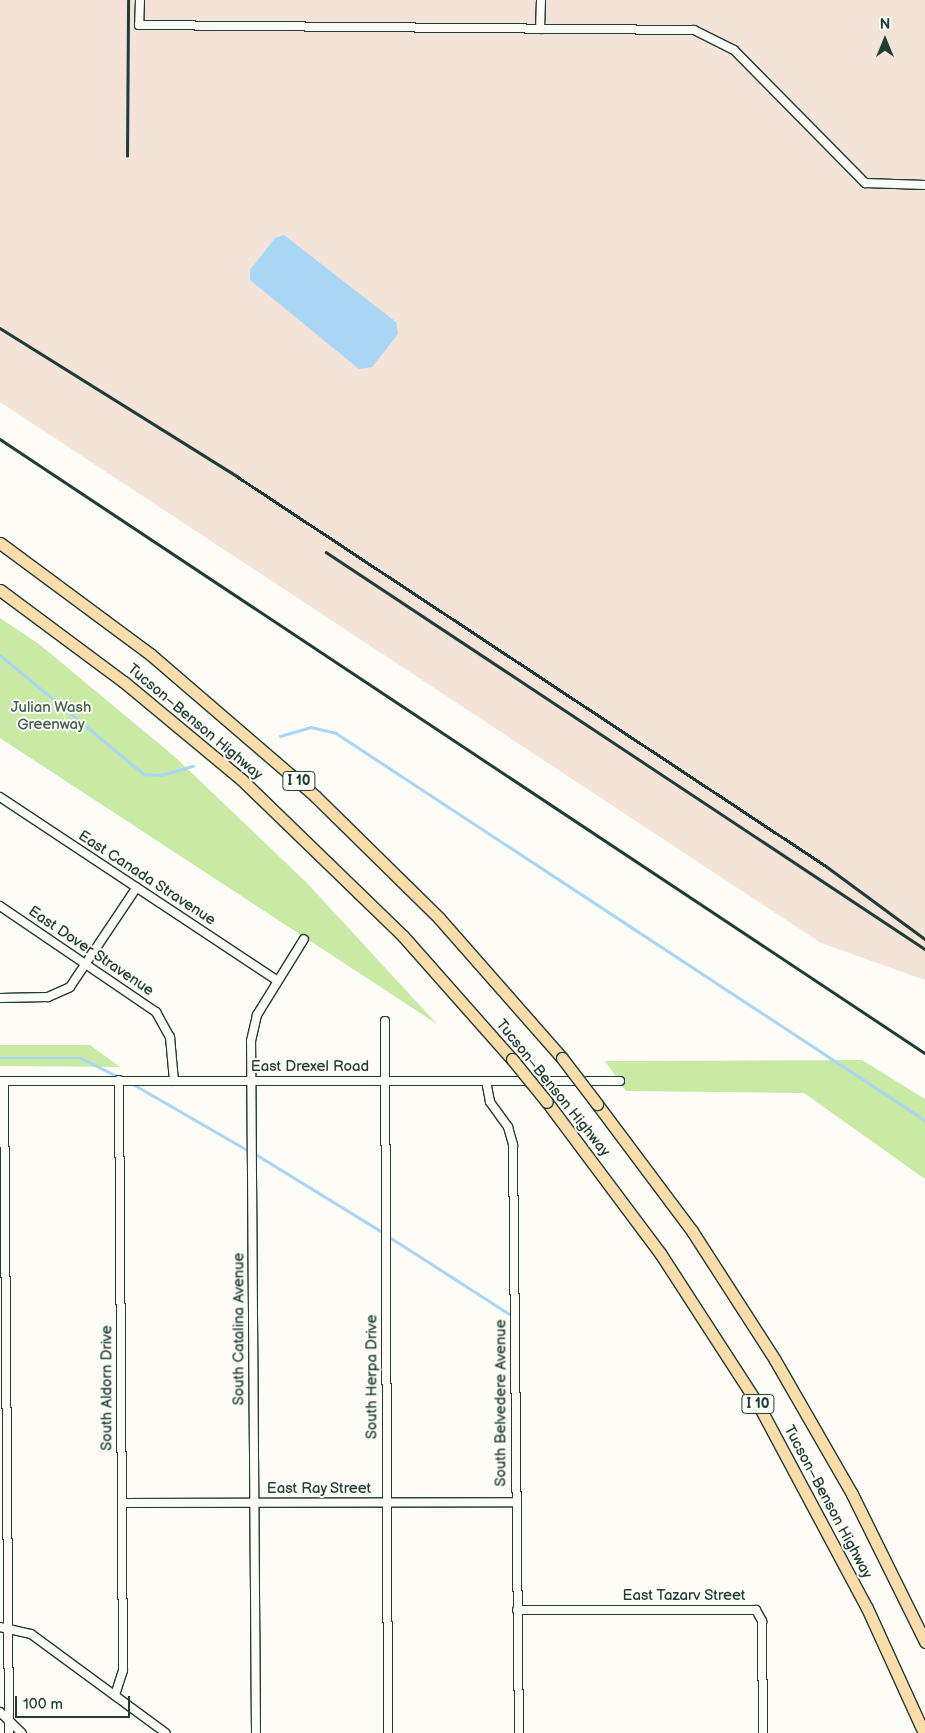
<!DOCTYPE html>
<meta charset="utf-8">
<style>
body{margin:0}
#map{position:relative;width:925px;height:1733px;overflow:hidden;background:#fdfcf7;font-family:"Balsamiq Sans",sans-serif}
div>[style]{position:absolute}
[style*='--x']{left:calc(var(--x)*1px);top:calc(var(--y)*1px);width:calc(var(--w)*1px);rotate:calc(var(--a)*1deg)}
.built>*{inset:0;background:#f3e3d8}
.green>*{inset:0;background:#c8eaa4}
.water>*{inset:0;background:#aad6f6}
.stream>*{height:2.5px;margin:-1.25px;padding:0 1.25px;transform-origin:1.25px;border-radius:1.25px;background:#aad6f6}
.roads{filter:drop-shadow(1px 0 #1f3d34) drop-shadow(-1px 0 #1f3d34) drop-shadow(0 1px #1f3d34) drop-shadow(0 -1px #1f3d34)}
.minor>*{height:8px;margin:-4px;padding:0 4px;transform-origin:4px;border-radius:4px;background:#fdfcf7}
.highway>*{height:11px;margin:-5.5px;padding:0 5.5px;transform-origin:5.5px;border-radius:5.5px;background:#fbddab}
.rail>*{height:2.5px;margin:-1.25px;padding:0 1.25px;transform-origin:1.25px;border-radius:1.25px;background:#1f3d34}
.bridges{filter:drop-shadow(1px 0 #1f3d34) drop-shadow(-1px 0 #1f3d34) drop-shadow(0 1px #1f3d34) drop-shadow(0 -1px #1f3d34)}
.highway-bridge>*{height:11px;margin:-5.5px;padding:0 5.5px;transform-origin:5.5px;border-radius:5.5px;background:#fbddab}
span{translate:-50% -50%;white-space:nowrap;text-align:center;line-height:1.15;-webkit-text-stroke:4px #fdfcf7;paint-order:stroke}
.shield-label span{padding:1px 4px;background:#fdfcf7;border:1px solid;border-radius:4px;-webkit-text-stroke-width:0}
.shield-label{font-size:14px;color:#1f3d34;font-weight:700}
.park-label{font-size:15px;color:#41604a}
.street-label{font-size:15px;color:#1f3d34}
.north{position:absolute;left:860px;top:15px;width:50px;height:50px;-webkit-text-stroke:4px #fdfcf7;paint-order:stroke;rotate:0deg;font-size:14px;font-weight:700;line-height:20px;text-align:center;color:#1f3d34}
.north::after{content:'';display:block;margin:auto;width:18px;height:22px;background:#1f3d34;clip-path:polygon(50% 0,100% 100%,50% 72%,0 100%)}
.scale{position:absolute;left:15px;top:1696px;width:115px;height:22px;box-sizing:border-box;border:2px solid #1f3d34;border-top:0;padding-left:6px;font-size:15px;line-height:18px;white-space:nowrap;color:#1f3d34;-webkit-text-stroke:4px #fdfcf7;paint-order:stroke}
</style>
<div id="map">
<div class="built">
<i style="clip-path:polygon(0 0,925px 0,925px 980px,821px 943px,0 402px)"></i>
</div>
<div class="green">
<i style="clip-path:polygon(0 618px,39px 644px,175px 757px,307px 883px,437px 1024px,0 738px)"></i>
<i style="clip-path:polygon(0 1045px,90px 1045px,120px 1067px,0 1066px)"></i>
<i style="clip-path:polygon(862px 1060px,925px 1099px,925px 1179px,804px 1093px,626px 1091px,605px 1061px)"></i>
</div>
<div class="water">
<i style="clip-path:polygon(284px 235px,396px 322px,398px 334px,372px 367px,359px 369px,250px 280px,250px 270px,275px 238px)"></i>
</div>
<div class="stream">
<i style="--x:0;--y:655;--w:187;--a:39.6"></i>
<i style="--x:144;--y:774;--w:17;--a:3"></i>
<i style="--x:161;--y:775;--w:33;--a:-16"></i>
<i style="--x:280;--y:736;--w:32;--a:-16"></i>
<i style="--x:311;--y:727;--w:26;--a:13"></i>
<i style="--x:336;--y:733;--w:705;--a:33.31"></i>
<i style="--x:0;--y:1058;--w:81;--a:0"></i>
<i style="--x:81;--y:1058;--w:45;--a:26.6"></i>
<i style="--x:133;--y:1084;--w:134;--a:30"></i>
<i style="--x:254;--y:1153;--w:153;--a:31.6"></i>
<i style="--x:388;--y:1236;--w:150;--a:32.7"></i>
</div>
<div class="roads">
<div class="minor">
<i style="--x:140;--y:0;--w:25;--a:92"></i>
<i style="--x:139;--y:25;--w:555;--a:0.52"></i>
<i style="--x:694;--y:30;--w:45;--a:26.6"></i>
<i style="--x:734;--y:50;--w:187;--a:45.4"></i>
<i style="--x:865;--y:183;--w:60;--a:1.9"></i>
<i style="--x:540;--y:29;--w:29;--a:-88"></i>
<i style="--x:0;--y:797;--w:333;--a:33.5"></i>
<i style="--x:0;--y:906;--w:189;--a:34.2"></i>
<i style="--x:156;--y:1012;--w:29;--a:61"></i>
<i style="--x:170;--y:1037;--w:44;--a:84.8"></i>
<i style="--x:0;--y:998;--w:48;--a:-1.2"></i>
<i style="--x:48;--y:997;--w:24;--a:-24"></i>
<i style="--x:70;--y:987;--w:120;--a:-56.2"></i>
<i style="--x:385;--y:1021;--w:712;--a:89.76"></i>
<i style="--x:0;--y:1081;--w:620;--a:0"></i>
<i style="--x:4;--y:1081;--w:652;--a:89.56"></i>
<i style="--x:486;--y:1081;--w:21;--a:79"></i>
<i style="--x:490;--y:1102;--w:31;--a:54"></i>
<i style="--x:508;--y:1127;--w:19;--a:74"></i>
<i style="--x:513;--y:1145;--w:588;--a:89.42"></i>
<i style="--x:122;--y:1503;--w:393;--a:-0.1"></i>
<i style="--x:517;--y:1610;--w:239;--a:0"></i>
<i style="--x:756;--y:1610;--w:13;--a:61"></i>
<i style="--x:762;--y:1621;--w:112;--a:89.5"></i>
<i style="--x:0;--y:1627;--w:32;--a:13"></i>
<i style="--x:31;--y:1634;--w:167;--a:36.3"></i>
<i style="--x:115;--y:1695;--w:26;--a:-72"></i>
<i style="--x:123;--y:1670;--w:590;--a:-90.39"></i>
<i style="--x:0;--y:1712;--w:30;--a:44"></i>
<i style="--x:256;--y:1733;--w:692;--a:-90.41"></i>
<i style="--x:251;--y:1041;--w:27;--a:-77"></i>
<i style="--x:257;--y:1015;--w:89;--a:-58.3"></i>
</div>
<div class="highway">
<i style="--x:0;--y:543;--w:187;--a:36.5"></i>
<i style="--x:150;--y:654;--w:218;--a:40.7"></i>
<i style="--x:315;--y:796;--w:174;--a:44.5"></i>
<i style="--x:439;--y:918;--w:186;--a:48.7"></i>
<i style="--x:0;--y:590;--w:154;--a:36.6"></i>
<i style="--x:124;--y:682;--w:153;--a:39.7"></i>
<i style="--x:242;--y:780;--w:224;--a:44.1"></i>
<i style="--x:403;--y:936;--w:164;--a:48.5"></i>
<i style="--x:547;--y:1102;--w:189;--a:53.2"></i>
<i style="--x:660;--y:1253;--w:182;--a:57.1"></i>
<i style="--x:759;--y:1406;--w:229;--a:61.9"></i>
<i style="--x:867;--y:1608;--w:137;--a:65.5"></i>
<i style="--x:597;--y:1104;--w:159;--a:53.2"></i>
<i style="--x:692;--y:1231;--w:153;--a:57.2"></i>
<i style="--x:775;--y:1360;--w:155;--a:60.1"></i>
<i style="--x:852;--y:1494;--w:165;--a:63.7"></i>
</div>
</div>
<div class="rail">
<i style="--x:127;--y:156;--w:156;--a:-89.6"></i>
<i style="--x:0;--y:328;--w:281;--a:32"></i>
<i style="--x:238;--y:477;--w:705;--a:33.49"></i>
<i style="--x:826;--y:866;--w:123;--a:36.4"></i>
<i style="--x:0;--y:439;--w:1110;--a:33.58"></i>
<i style="--x:326;--y:552;--w:719;--a:33.54"></i>
</div>
<div class="bridges">
<div class="highway-bridge">
<i style="--x:562;--y:1058;--w:58;--a:52.7"></i>
<i style="--x:512;--y:1059;--w:55;--a:50.9"></i>
</div>
</div>
<div class="shield-label">
<span style="left:299px;top:781px">I 10</span>
<span style="left:758px;top:1404px">I 10</span>
</div>
<div class="park-label">
<span style="left:51px;top:716px">Julian Wash<br>Greenway</span>
</div>
<div class="street-label">
<span style="left:195px;top:722px;rotate:40deg">Tucson–Benson Highway</span>
<span style="left:147px;top:878px;rotate:33deg">East Canada Stravenue</span>
<span style="left:91px;top:951px;rotate:34deg">East Dover Stravenue</span>
<span style="left:310px;top:1067px">East Drexel Road</span>
<span style="left:553px;top:1088px;rotate:51deg">Tucson–Benson Highway</span>
<span style="left:239px;top:1329px;rotate:-90deg">South Catalina Avenue</span>
<span style="left:372px;top:1377px;rotate:-90deg">South Herpa Drive</span>
<span style="left:107px;top:1388px;rotate:-90deg">South Aldorn Drive</span>
<span style="left:501px;top:1403px;rotate:-90deg">South Belvedere Avenue</span>
<span style="left:319px;top:1489px">East Ray Street</span>
<span style="left:828px;top:1502px;rotate:62deg">Tucson–Benson Highway</span>
<span style="left:684px;top:1596px">East Tazarv Street</span>
</div>
<div class="north">N</div>
<div class="scale">100 m</div>
</div>
